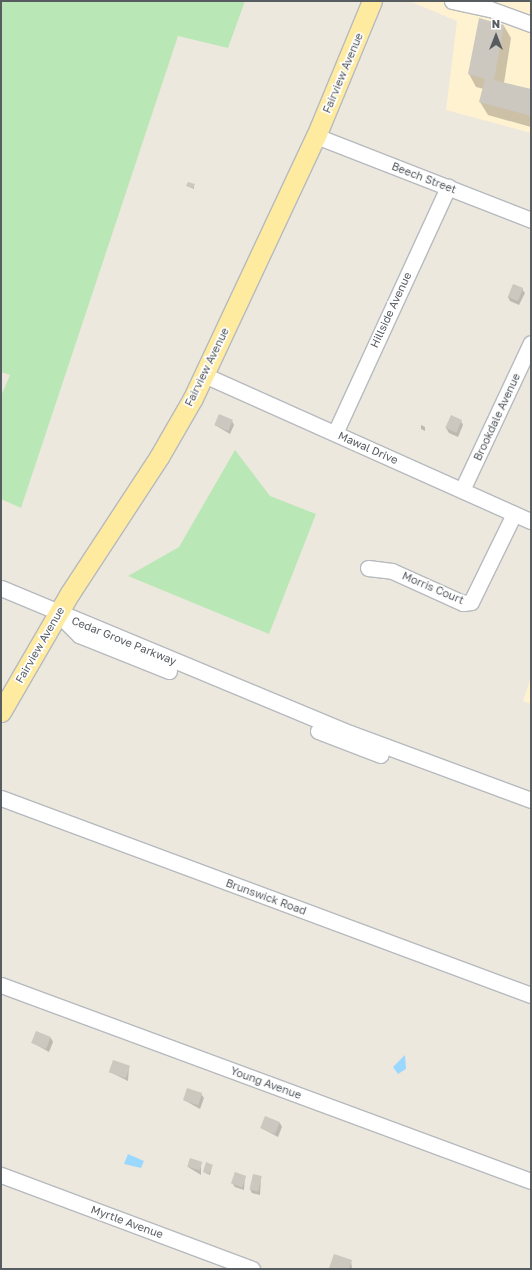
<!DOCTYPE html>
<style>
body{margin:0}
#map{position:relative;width:532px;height:1270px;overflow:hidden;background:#ede8dd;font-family:"Golos Text",sans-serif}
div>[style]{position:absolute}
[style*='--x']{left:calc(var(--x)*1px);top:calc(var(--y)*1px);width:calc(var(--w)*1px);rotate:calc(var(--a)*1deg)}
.commercial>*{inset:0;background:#fff2d0}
.green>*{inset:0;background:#b9e8b6}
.water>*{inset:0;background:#9bd8ff}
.shadow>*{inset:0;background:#0003}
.building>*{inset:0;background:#ccc7bf;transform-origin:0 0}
.roads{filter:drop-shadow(1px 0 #b6babf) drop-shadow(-1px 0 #b6babf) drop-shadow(0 1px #b6babf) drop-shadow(0 -1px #b6babf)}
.minor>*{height:15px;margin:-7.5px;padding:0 7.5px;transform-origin:7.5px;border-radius:7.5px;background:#fff}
.major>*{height:19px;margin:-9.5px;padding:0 9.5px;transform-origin:9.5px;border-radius:9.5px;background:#ffeba0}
span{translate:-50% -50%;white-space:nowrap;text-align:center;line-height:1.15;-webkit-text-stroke:3.5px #fff;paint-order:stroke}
.street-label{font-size:11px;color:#575c61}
.frame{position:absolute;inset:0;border:2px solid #575c61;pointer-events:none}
.north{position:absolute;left:476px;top:16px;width:40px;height:40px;-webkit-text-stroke:3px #fff;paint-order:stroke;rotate:0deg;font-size:11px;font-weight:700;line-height:16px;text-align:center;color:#575c61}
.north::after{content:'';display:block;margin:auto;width:14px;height:18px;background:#575c61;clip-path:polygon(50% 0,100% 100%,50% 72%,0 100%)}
</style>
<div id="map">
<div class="commercial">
<i style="clip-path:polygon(409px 1px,531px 1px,531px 133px,446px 110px,457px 21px)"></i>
<i style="clip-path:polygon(531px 677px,531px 704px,523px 701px)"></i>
</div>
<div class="green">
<i style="clip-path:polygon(1px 1px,245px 1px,228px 48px,178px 36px,21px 508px,1px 499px,1px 396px,10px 375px,1px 372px)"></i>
<i style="clip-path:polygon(235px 450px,270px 496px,316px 514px,269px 634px,128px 576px,179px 547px)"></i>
</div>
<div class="water">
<i style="clip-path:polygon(405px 1055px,406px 1069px,398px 1074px,393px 1067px)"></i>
<i style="clip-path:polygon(128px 1154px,144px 1161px,141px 1168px,124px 1164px)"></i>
</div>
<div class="shadow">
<i style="clip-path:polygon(504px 26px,511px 38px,504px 83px,531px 90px,531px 127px,488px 115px,480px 102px,484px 89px,476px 87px,469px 74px)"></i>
<i style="clip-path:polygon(194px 185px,194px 189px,187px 186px)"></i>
<i style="clip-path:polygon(522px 289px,525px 293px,519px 305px,510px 301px,508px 297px)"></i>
<i style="clip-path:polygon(232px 421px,234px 425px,230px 434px,215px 425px)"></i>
<i style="clip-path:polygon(461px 421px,463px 425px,458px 437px,449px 433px,446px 428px)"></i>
<i style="clip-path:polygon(421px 425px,425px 427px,425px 431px,421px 429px)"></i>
<i style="clip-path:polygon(51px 1038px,53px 1042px,49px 1052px,33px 1043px)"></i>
<i style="clip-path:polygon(129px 1067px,128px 1081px,110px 1072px)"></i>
<i style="clip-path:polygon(201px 1094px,204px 1098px,200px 1109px,184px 1100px)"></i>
<i style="clip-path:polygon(280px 1123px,282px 1127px,278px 1137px,261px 1128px)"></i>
<i style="clip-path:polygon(201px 1162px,201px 1175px,188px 1167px)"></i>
<i style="clip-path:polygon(212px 1166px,210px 1175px,205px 1173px,204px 1172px)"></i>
<i style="clip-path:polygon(245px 1177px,244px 1190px,235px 1187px,232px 1183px)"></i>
<i style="clip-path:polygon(261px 1177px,260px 1195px,252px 1193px,250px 1189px)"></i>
<i style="clip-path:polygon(351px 1261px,352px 1269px,330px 1268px)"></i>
</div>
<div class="building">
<i style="clip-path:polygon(479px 18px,504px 25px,494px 80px,531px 89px,531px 116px,479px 102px,485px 79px,468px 74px)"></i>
<i style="clip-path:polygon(188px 182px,195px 184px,193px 188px,186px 186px)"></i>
<i style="left:513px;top:284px;width:11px;height:14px;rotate:22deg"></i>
<i style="left:219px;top:414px;width:15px;height:12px;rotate:23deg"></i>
<i style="left:451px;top:415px;width:12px;height:14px;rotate:24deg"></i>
<i style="left:36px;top:1031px;width:16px;height:13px;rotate:22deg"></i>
<i style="left:113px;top:1060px;width:18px;height:13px;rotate:19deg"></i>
<i style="left:187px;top:1088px;width:16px;height:13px;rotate:18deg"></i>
<i style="left:265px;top:1116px;width:16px;height:13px;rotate:22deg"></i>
<i style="left:190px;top:1158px;width:13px;height:9px;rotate:18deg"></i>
<i style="clip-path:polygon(206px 1162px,213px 1165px,209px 1174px,203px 1172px)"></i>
<i style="left:235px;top:1172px;width:12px;height:12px;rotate:20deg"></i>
<i style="left:253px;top:1174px;width:9px;height:16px;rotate:13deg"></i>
<i style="clip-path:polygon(334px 1254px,352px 1260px,349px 1269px,329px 1268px)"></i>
</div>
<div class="roads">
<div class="minor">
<i style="--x:452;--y:1;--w:39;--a:12"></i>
<i style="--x:490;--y:9;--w:44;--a:20.1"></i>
<i style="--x:316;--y:136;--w:231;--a:21.3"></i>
<i style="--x:204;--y:375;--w:358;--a:24.1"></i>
<i style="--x:335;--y:433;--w:271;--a:-65.3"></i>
<i style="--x:462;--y:490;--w:162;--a:-64.9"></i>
<i style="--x:368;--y:568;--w:24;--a:7"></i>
<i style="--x:392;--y:571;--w:78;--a:24.3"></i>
<i style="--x:463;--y:603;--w:8;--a:-7"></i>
<i style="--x:471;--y:602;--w:98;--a:-64"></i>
<i style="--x:1;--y:588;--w:378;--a:22.6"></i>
<i style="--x:350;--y:733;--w:193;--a:20.3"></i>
<i style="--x:63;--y:619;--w:23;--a:45"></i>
<i style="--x:79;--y:635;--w:97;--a:21.8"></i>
<i style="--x:318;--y:731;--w:67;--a:20.9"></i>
<i style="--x:1;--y:798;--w:565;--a:20.39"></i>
<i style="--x:1;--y:985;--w:565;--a:20.29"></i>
<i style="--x:1;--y:1175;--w:268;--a:20.5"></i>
</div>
<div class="major">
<i style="--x:1;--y:712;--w:138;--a:-59.9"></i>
<i style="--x:70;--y:593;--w:163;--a:-56.8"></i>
<i style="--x:159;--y:457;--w:68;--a:-60"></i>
<i style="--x:193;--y:398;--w:289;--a:-64.9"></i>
<i style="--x:316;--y:136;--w:146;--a:-67.5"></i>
</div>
</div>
<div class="street-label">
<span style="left:343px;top:73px;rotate:-67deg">Fairview Avenue</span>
<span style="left:424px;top:178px;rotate:21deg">Beech Street</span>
<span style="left:391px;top:310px;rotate:-65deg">Hillside Avenue</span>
<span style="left:207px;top:367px;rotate:-64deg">Fairview Avenue</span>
<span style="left:497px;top:417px;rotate:-65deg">Brookdale Avenue</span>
<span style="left:368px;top:448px;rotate:24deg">Mawal Drive</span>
<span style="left:433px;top:588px;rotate:23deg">Morris Court</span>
<span style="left:124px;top:641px;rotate:22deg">Cedar Grove Parkway</span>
<span style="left:40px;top:645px;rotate:-60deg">Fairview Avenue</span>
<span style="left:266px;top:897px;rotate:20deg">Brunswick Road</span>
<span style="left:266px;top:1083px;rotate:20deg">Young Avenue</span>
<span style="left:127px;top:1222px;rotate:20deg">Myrtle Avenue</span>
</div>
<div class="frame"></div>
<div class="north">N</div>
</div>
